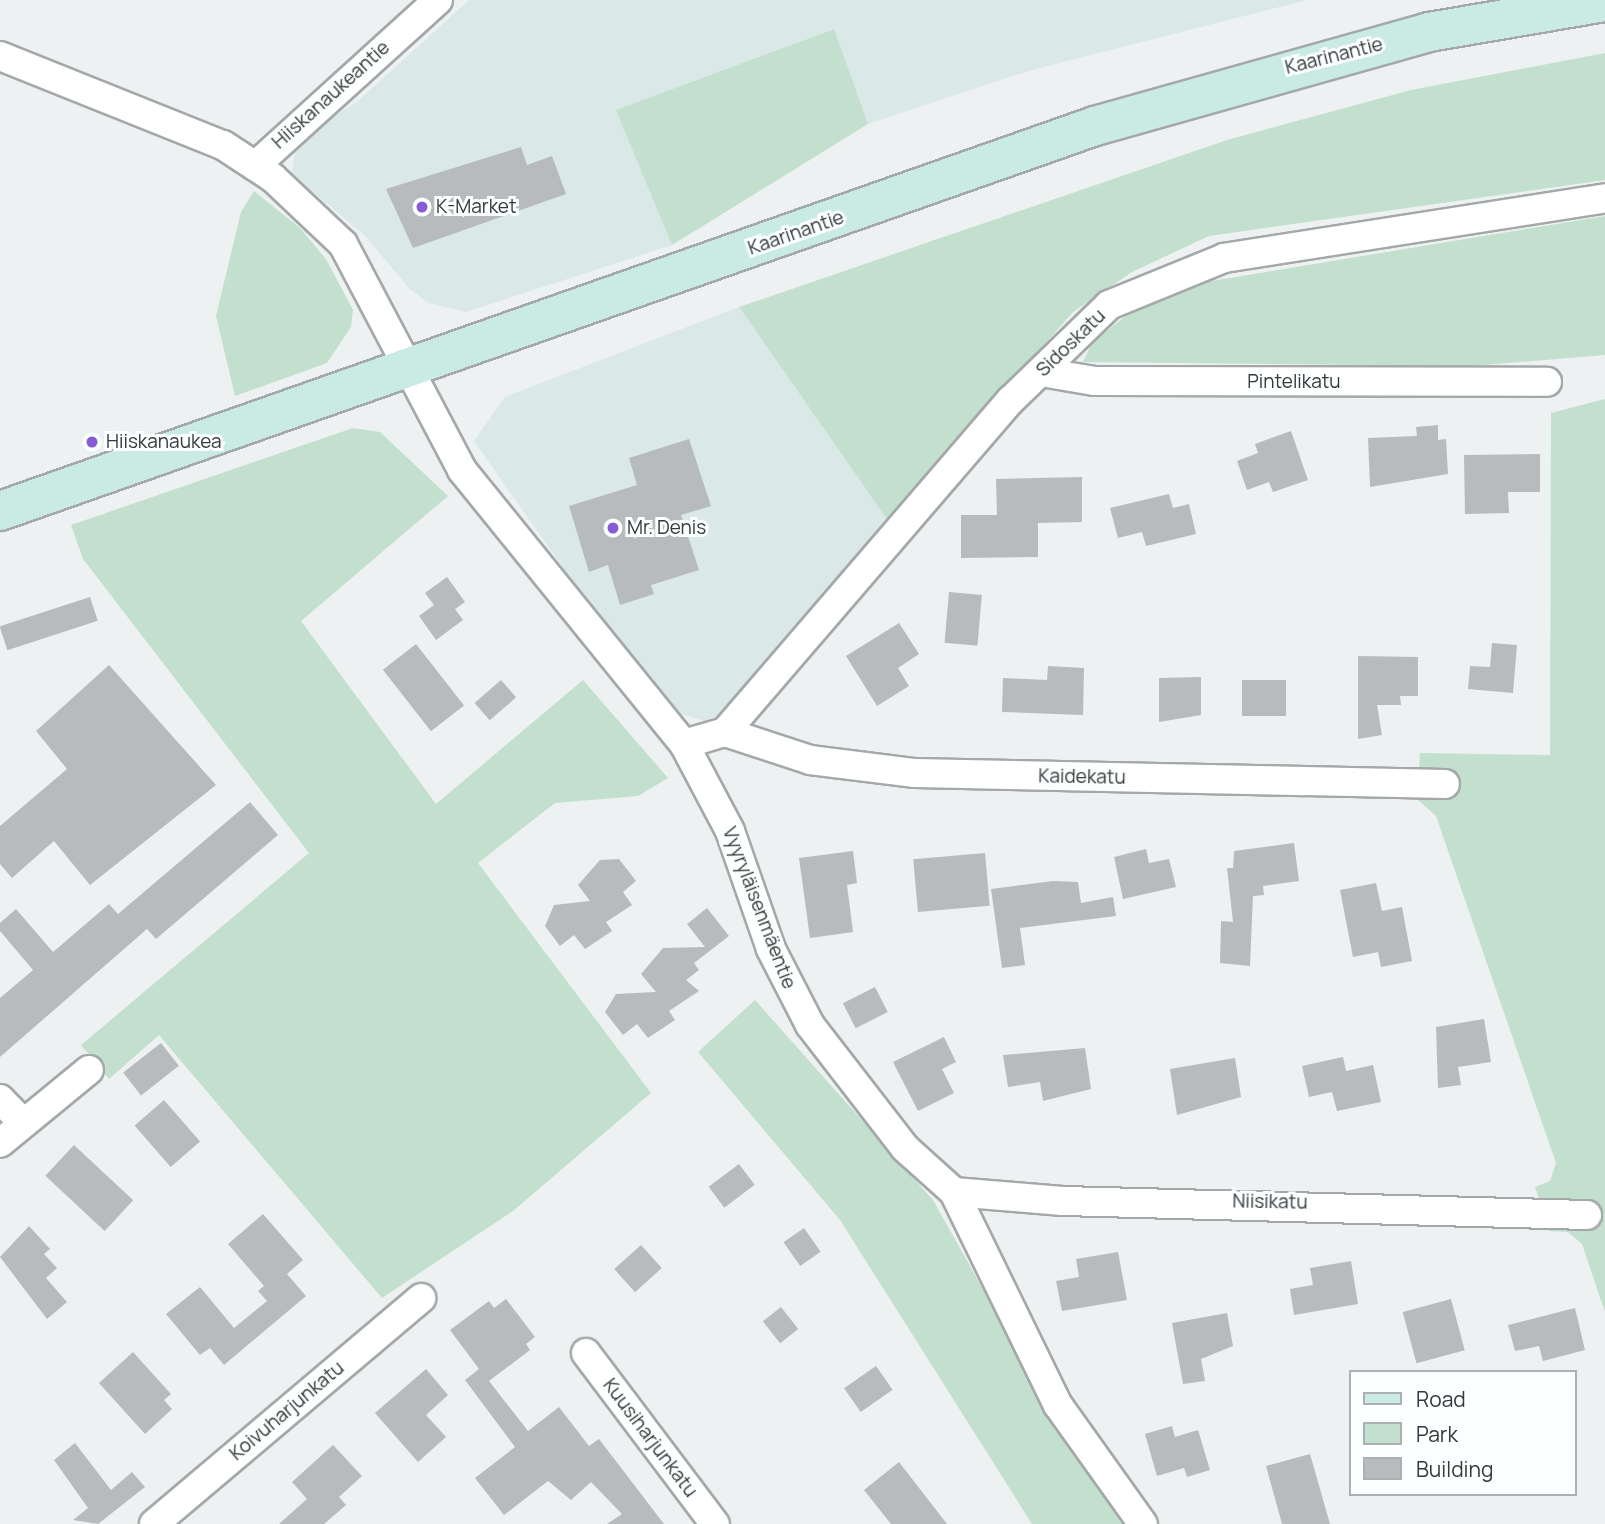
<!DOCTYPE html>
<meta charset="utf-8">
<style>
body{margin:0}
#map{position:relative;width:1605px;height:1524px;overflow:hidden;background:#edf1f1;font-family:Manrope,sans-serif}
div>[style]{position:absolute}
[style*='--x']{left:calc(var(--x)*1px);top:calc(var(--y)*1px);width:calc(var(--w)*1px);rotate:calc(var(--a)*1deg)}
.built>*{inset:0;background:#dae8e8}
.green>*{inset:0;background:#c3e0ce}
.building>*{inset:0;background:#b7bbbc;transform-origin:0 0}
.roads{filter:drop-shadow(2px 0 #a4a8a8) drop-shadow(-2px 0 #a4a8a8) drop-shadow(0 2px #a4a8a8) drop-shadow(0 -2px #a4a8a8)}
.street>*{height:28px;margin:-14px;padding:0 14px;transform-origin:14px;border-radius:14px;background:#fff}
.secondary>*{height:38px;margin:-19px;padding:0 19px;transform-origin:19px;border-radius:19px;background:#caebe4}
.dots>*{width:19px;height:19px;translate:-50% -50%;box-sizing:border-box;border:4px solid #fbffff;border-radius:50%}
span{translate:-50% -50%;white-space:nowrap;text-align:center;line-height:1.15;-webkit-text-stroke:6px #fbffff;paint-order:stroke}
.street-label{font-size:19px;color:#373939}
.poi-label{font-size:19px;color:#373939}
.left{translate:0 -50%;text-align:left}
.legend{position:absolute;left:1349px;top:1370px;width:228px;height:126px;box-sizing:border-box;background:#fbffff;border:2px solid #adb0b0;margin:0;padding:9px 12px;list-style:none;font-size:21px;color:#373939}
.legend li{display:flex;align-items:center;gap:14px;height:35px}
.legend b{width:35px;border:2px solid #adb0b0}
</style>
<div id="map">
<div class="built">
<i style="clip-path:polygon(469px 0,1307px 0,1028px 71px,868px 124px,833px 29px,617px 110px,672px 245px,466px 312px,428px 303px,409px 288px,365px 236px,292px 174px,295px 152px,308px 134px,358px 101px)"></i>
<i style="clip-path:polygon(739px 307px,889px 522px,737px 706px,705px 721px,670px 711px,656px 700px,474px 441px,505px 397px)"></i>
</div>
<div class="green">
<i style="clip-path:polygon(834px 29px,868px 124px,672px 245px,616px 110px)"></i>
<i style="clip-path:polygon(1605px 53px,1605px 180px,1209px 236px,1132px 272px,1073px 312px,889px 522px,739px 307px,1227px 140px,1411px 90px)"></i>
<i style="clip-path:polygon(254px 191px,300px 228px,326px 259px,353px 310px,351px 327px,327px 363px,235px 396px,216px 316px,241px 212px)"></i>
<i style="clip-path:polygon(1605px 216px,1605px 355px,1472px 366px,1083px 362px,1092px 343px,1124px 317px,1193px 284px)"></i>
<i style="clip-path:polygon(1605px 399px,1605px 1312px,1582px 1244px,1568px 1232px,1549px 1231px,1535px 1187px,1550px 1181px,1556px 1163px,1436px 816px,1418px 800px,1420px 753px,1550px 755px,1551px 413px)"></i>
<i style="clip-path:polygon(353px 428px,380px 432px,448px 496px,301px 621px,436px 804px,583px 680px,668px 778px,638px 796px,555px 803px,478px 863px,651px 1093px,513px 1211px,382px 1298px,159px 1035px,109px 1079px,81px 1045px,309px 853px,83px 559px,71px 525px)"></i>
<i style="clip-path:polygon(755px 1000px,933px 1200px,1072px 1448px,1130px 1524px,1032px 1524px,840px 1220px,698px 1052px)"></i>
</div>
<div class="building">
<i style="clip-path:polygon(521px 147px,527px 165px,552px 156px,566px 194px,413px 248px,386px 189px)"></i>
<i style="clip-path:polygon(1438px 425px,1438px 440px,1446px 439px,1448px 474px,1370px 487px,1368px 438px,1417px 436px,1416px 427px)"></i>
<i style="clip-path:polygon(1291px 431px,1308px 480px,1273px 492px,1269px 482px,1247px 490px,1237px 461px,1258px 453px,1255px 444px)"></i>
<i style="clip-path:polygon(689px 439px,711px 506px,681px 515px,699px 570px,651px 585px,654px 594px,620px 605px,608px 565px,589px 572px,569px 506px,637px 485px,629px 458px)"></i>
<i style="clip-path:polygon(1540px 454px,1540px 492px,1508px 492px,1509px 513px,1465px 514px,1464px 455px)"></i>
<i style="clip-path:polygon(1082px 477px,1082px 522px,1038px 523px,1038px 557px,961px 558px,961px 515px,997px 515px,996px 479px)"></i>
<i style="clip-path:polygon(1169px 494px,1173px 508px,1189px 504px,1196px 534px,1146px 546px,1142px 532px,1118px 538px,1110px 508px)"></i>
<i style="clip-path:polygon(447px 577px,465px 602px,455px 609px,463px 620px,436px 640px,419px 616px,434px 605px,425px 593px)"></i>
<i style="left:949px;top:592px;width:33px;height:51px;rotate:5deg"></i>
<i style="left:90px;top:597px;width:25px;height:95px;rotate:72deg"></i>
<i style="clip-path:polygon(899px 623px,919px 654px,898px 668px,909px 686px,877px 706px,846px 656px)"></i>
<i style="clip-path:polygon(1492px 643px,1517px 645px,1513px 693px,1468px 689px,1470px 666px,1490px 667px)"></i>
<i style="left:416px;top:644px;width:78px;height:42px;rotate:52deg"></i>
<i style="clip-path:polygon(1358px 656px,1418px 657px,1418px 696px,1400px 696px,1401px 705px,1377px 705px,1382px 735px,1358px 739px)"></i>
<i style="clip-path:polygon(109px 665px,216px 785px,90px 885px,54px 841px,12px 878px,0 864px,0 826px,67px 769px,36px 731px)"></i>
<i style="clip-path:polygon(1048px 666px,1084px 668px,1083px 715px,1002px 712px,1003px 678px,1047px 680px)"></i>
<i style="clip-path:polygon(1201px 677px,1201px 715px,1159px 722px,1159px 678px)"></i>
<i style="left:501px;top:680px;width:23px;height:35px;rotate:49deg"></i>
<i style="left:1242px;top:680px;width:44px;height:36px"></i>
<i style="clip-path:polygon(250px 802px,278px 835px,156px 939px,147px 929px,0 1057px,0 998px,33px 970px,0 931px,0 923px,16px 909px,53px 952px,109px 904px,118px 914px)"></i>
<i style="clip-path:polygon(1294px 843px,1299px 881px,1263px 886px,1264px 895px,1253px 896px,1250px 966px,1220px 963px,1221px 921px,1233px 922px,1227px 868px,1233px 868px,1234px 851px)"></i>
<i style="clip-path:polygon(1146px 849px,1149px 863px,1169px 859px,1176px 887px,1123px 899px,1114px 857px)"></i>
<i style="clip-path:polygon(853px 851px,857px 883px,847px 885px,853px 932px,810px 938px,799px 858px)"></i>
<i style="left:985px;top:853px;width:53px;height:72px;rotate:85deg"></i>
<i style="clip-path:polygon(619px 859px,636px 881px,623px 892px,632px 905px,606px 922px,612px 931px,585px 949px,574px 935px,560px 946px,545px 926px,554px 905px,590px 901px,578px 885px,600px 860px)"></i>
<i style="clip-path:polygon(1053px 881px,1078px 882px,1081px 903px,1113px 897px,1116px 916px,1020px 928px,1025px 965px,1002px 968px,991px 889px)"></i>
<i style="clip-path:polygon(1376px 883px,1382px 911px,1402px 907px,1412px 961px,1381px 967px,1378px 952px,1353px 957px,1340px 890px)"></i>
<i style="clip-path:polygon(707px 908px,729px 936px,694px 963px,699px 970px,686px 980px,699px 991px,669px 1011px,675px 1020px,648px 1038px,637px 1024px,623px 1035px,605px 1012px,616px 994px,656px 992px,641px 974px,663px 948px,705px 947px,687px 924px)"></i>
<i style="left:875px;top:987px;width:28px;height:36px;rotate:63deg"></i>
<i style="clip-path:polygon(1484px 1019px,1491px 1062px,1458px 1067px,1461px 1085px,1438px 1088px,1436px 1027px)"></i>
<i style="clip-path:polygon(944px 1037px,956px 1062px,942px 1069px,954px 1093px,918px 1111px,893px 1062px)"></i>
<i style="left:161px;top:1043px;width:29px;height:48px;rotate:52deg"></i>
<i style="clip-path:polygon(1085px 1048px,1091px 1089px,1043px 1101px,1040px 1082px,1008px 1087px,1003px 1055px)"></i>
<i style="clip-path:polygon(1343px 1057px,1346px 1071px,1373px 1065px,1381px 1102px,1337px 1111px,1332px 1092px,1309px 1097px,1302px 1066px)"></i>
<i style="clip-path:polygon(1235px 1058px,1241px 1097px,1177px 1115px,1170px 1069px)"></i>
<i style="left:164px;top:1100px;width:55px;height:39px;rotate:49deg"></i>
<i style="left:74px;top:1145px;width:81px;height:42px;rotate:43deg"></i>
<i style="left:739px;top:1164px;width:26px;height:38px;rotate:53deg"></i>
<i style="clip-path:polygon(263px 1214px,303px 1260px,287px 1274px,306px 1296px,224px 1365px,210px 1348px,200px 1355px,166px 1314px,200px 1287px,234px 1328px,267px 1301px,258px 1291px,264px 1286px,228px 1244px)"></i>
<i style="clip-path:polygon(29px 1226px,50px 1249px,44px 1254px,57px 1268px,46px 1278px,67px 1302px,47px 1319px,0 1257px)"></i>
<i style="left:804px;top:1228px;width:29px;height:25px;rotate:55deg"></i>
<i style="left:641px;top:1245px;width:31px;height:36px;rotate:48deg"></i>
<i style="clip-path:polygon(1118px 1252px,1127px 1300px,1062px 1311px,1056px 1281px,1079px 1277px,1076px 1259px)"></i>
<i style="clip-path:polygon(1351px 1261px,1358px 1304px,1294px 1315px,1290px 1289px,1313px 1285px,1310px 1268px)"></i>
<i style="clip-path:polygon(506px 1299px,535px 1337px,526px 1344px,530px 1350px,489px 1381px,528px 1431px,559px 1407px,589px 1446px,599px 1439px,664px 1524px,607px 1524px,622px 1514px,591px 1482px,571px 1500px,548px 1481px,504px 1515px,475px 1478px,515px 1447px,465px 1380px,479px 1369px,450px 1330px,489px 1301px,494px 1308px)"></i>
<i style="left:1451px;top:1299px;width:53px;height:50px;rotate:75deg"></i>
<i style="left:781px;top:1307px;width:28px;height:23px;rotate:52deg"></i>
<i style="clip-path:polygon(1575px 1308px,1585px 1350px,1543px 1361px,1539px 1346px,1515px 1351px,1508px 1325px)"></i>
<i style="clip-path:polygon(1227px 1313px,1233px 1346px,1201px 1359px,1205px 1381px,1183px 1384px,1172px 1323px)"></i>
<i style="clip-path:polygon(133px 1352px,171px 1394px,164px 1400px,172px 1409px,145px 1434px,99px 1383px)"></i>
<i style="left:876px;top:1366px;width:29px;height:39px;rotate:55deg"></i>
<i style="clip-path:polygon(426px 1369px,448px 1395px,426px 1415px,446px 1437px,418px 1462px,375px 1413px)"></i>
<i style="clip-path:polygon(1172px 1426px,1175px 1437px,1198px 1430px,1210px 1470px,1187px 1477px,1184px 1468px,1157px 1476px,1145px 1434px)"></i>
<i style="clip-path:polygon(75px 1443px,111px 1490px,132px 1472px,145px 1487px,98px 1524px,73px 1520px,88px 1508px,54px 1460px)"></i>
<i style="clip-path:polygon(333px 1445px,362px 1476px,339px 1497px,346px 1505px,324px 1524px,279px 1524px,307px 1499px,292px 1482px)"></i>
<i style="clip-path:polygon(1310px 1454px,1330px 1524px,1282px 1524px,1266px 1466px)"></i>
<i style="clip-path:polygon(899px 1462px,947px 1524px,891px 1524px,864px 1490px)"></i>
</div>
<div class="roads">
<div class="street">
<i style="--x:0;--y:56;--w:240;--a:21.8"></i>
<i style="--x:223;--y:145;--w:38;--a:33"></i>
<i style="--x:255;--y:166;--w:247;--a:-42.2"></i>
<i style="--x:223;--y:145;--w:60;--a:33.4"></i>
<i style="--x:273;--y:178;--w:96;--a:43.3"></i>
<i style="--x:343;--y:244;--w:255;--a:62.2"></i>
<i style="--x:462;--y:470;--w:353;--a:51"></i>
<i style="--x:684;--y:744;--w:98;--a:62.1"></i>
<i style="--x:730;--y:831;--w:125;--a:70.8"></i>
<i style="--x:771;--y:949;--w:85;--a:62.8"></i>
<i style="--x:810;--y:1025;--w:155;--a:52.3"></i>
<i style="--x:905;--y:1148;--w:66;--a:41.9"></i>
<i style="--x:954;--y:1192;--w:237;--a:64"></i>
<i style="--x:1058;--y:1405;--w:146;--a:54.5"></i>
<i style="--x:1041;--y:372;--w:55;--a:9.5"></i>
<i style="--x:1095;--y:381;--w:452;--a:0.1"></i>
<i style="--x:725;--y:732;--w:89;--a:18.2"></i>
<i style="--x:810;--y:760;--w:106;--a:7.1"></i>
<i style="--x:915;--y:773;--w:530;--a:1.19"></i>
<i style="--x:684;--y:744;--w:43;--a:-16.3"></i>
<i style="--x:725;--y:732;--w:438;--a:-49.3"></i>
<i style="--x:1011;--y:400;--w:136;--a:-44.1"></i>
<i style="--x:1109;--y:305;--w:124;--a:-22.2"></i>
<i style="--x:1224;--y:258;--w:386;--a:-8.9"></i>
<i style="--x:0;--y:1099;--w:33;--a:46"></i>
<i style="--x:0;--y:1143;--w:115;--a:-39.4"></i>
<i style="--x:954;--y:1192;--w:109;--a:4.7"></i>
<i style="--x:1063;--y:1201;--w:524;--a:1.53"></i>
<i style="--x:586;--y:1353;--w:214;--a:53"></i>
<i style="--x:154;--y:1524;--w:350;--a:-40.2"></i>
</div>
<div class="secondary">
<i style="--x:0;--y:511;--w:1161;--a:-19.37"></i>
<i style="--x:1095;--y:126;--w:347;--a:-15.7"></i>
<i style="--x:1429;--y:32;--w:179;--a:-9.7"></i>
</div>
</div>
<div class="dots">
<i style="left:422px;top:207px;background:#865bd5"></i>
<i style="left:92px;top:442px;background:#865bd5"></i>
<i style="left:613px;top:528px;background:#865bd5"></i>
</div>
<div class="street-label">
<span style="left:1334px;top:56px;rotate:-14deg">Kaarinantie</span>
<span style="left:331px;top:95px;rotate:-42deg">Hiiskanaukeantie</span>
<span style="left:796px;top:233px;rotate:-19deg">Kaarinantie</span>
<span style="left:1071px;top:343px;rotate:-44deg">Sidoskatu</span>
<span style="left:1294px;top:382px">Pintelikatu</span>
<span style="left:1082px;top:777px;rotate:1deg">Kaidekatu</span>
<span style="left:759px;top:908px;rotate:69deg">Vyyryläisenmäentie</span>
<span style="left:1270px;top:1202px;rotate:1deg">Niisikatu</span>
<span style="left:287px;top:1411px;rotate:-40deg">Koivuharjunkatu</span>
<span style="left:650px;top:1438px;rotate:53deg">Kuusiharjunkatu</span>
</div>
<div class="poi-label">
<span class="left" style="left:436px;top:207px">K-Market</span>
<span class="left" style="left:106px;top:442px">Hiiskanaukea</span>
<span class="left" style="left:627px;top:528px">Mr. Denis</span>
</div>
<ul class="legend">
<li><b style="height:9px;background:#caebe4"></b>Road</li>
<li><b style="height:19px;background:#c3e0ce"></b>Park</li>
<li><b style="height:19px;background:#b7bbbc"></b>Building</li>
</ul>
</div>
